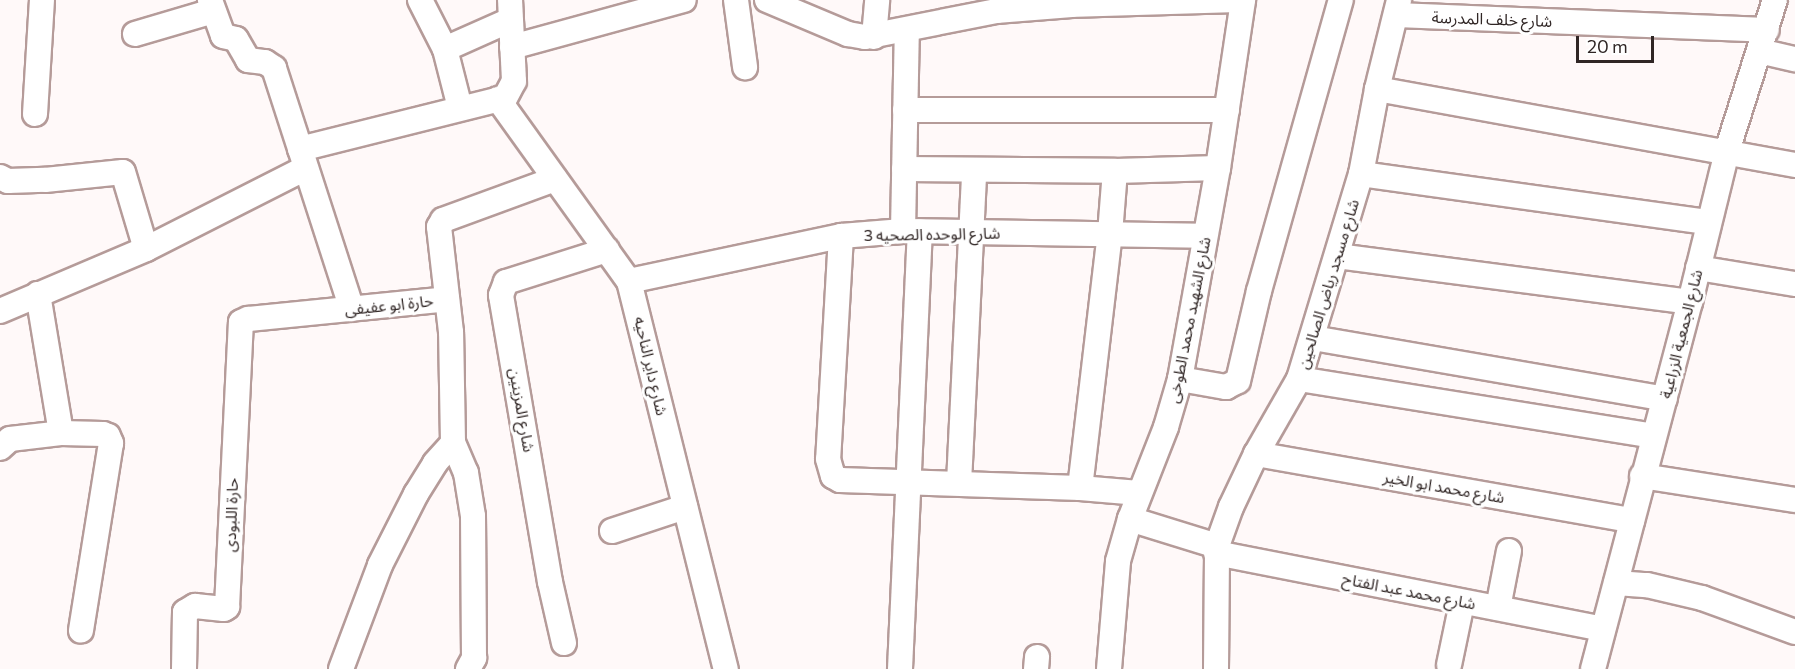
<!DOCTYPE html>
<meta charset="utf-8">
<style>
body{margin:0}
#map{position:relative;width:1795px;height:669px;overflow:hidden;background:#fff9f9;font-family:Commissioner,"Noto Sans Arabic",sans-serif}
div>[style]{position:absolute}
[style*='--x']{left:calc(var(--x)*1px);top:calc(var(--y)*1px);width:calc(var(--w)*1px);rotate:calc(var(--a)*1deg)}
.roads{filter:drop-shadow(2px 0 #b59b99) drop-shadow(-2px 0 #b59b99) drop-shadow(0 2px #b59b99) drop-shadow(0 -2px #b59b99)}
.street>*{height:24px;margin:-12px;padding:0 12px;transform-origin:12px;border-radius:12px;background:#fff}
span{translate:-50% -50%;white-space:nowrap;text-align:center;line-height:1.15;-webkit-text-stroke:6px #fff;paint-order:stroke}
.street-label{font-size:16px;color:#302625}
.scale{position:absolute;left:1576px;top:36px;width:78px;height:27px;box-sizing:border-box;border:3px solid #302625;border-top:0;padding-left:8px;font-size:18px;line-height:21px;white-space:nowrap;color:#302625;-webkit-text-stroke:4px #fff;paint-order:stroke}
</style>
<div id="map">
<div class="roads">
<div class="street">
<i style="--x:210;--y:0;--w:38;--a:70"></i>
<i style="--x:223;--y:36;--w:13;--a:13"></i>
<i style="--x:236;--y:39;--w:24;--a:60"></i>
<i style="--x:248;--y:60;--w:17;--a:7"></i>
<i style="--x:265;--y:62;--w:11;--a:34"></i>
<i style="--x:274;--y:68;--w:253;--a:72.1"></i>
<i style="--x:420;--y:0;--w:55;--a:63"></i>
<i style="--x:445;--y:49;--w:61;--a:75.7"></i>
<i style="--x:736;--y:0;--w:68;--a:82.3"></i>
<i style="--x:767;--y:0;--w:88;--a:22.8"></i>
<i style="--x:848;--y:34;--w:17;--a:10"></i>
<i style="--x:865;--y:37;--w:134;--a:-11.2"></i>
<i style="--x:996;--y:11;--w:76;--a:-4.5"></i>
<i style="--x:1072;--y:5;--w:171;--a:-1.7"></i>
<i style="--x:1396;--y:15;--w:371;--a:2.3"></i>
<i style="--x:135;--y:34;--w:81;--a:-16.4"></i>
<i style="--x:874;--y:37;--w:37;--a:-85"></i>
<i style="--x:512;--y:47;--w:178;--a:-15.3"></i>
<i style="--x:445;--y:49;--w:71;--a:-24"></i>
<i style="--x:1759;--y:51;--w:37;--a:13"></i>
<i style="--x:1377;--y:89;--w:425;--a:10.3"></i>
<i style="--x:498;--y:99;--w:224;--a:54.3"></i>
<i style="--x:629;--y:281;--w:400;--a:76"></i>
<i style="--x:905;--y:110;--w:322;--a:0"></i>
<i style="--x:35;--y:114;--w:114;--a:-86.5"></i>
<i style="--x:300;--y:149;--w:211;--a:-14"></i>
<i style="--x:505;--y:98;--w:19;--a:-62"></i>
<i style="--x:514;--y:81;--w:81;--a:-92.8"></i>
<i style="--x:904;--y:169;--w:211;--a:0.5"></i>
<i style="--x:1115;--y:171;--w:103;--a:-1.7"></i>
<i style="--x:1361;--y:174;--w:351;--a:7.9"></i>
<i style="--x:0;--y:177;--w:9;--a:27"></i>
<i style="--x:8;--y:181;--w:37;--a:-2"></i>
<i style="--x:45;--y:180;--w:78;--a:-5.9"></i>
<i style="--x:123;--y:172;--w:80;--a:73.4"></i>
<i style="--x:903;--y:231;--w:201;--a:-88.9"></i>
<i style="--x:841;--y:236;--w:223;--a:93.3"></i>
<i style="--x:828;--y:459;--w:18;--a:74"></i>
<i style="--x:833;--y:476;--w:8;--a:30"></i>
<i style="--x:840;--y:480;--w:240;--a:1.9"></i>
<i style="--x:1080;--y:488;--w:59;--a:4.8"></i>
<i style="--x:1337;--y:256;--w:356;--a:7.4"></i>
<i style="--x:1698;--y:268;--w:98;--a:9.4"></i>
<i style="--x:629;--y:281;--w:217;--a:-12"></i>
<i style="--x:841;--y:236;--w:62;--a:-4.6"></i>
<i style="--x:903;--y:231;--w:302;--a:0.9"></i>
<i style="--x:0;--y:311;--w:159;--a:-23"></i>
<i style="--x:146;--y:249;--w:179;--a:-26.9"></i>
<i style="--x:1313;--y:338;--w:357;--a:9.8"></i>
<i style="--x:1180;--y:379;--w:47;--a:9.9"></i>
<i style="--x:1226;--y:387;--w:13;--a:-27"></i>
<i style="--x:1238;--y:381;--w:92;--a:-76.9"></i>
<i style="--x:1259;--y:291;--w:302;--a:-74.3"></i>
<i style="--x:1299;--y:379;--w:359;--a:9.1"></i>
<i style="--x:61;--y:433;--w:42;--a:1.4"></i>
<i style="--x:103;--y:434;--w:5;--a:22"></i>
<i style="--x:108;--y:436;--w:8;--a:67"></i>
<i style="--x:111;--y:443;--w:190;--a:99.1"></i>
<i style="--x:0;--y:448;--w:13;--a:-42"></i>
<i style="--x:10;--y:439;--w:51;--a:-6.7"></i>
<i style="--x:61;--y:433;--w:141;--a:-99.4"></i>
<i style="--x:1256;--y:454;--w:382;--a:10"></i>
<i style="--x:1642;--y:476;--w:155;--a:8.9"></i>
<i style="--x:959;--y:483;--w:312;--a:-87.2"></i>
<i style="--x:1080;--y:488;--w:256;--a:-83.3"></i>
<i style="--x:1110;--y:234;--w:63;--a:-85.5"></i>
<i style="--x:1130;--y:519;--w:91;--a:17.2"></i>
<i style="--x:612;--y:531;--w:77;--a:-18.2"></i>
<i style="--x:1216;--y:553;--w:394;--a:11.1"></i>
<i style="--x:1616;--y:583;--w:31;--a:4"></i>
<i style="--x:1647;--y:585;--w:57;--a:13.3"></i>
<i style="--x:1702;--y:598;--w:99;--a:20.1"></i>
<i style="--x:1498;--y:608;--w:58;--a:-79.1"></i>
<i style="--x:564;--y:643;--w:63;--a:-102.9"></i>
<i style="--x:550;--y:582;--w:291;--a:-99.7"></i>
<i style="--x:501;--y:295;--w:14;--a:-69"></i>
<i style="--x:506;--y:282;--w:106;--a:-17.6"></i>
<i style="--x:1449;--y:665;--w:63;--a:-78.2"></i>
<i style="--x:184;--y:669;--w:57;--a:-89"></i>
<i style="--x:185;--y:612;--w:12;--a:-31"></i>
<i style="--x:195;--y:606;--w:29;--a:6"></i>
<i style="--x:224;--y:609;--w:4;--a:-34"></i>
<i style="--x:227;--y:607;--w:285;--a:-87.2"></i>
<i style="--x:241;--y:322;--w:8;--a:-23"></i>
<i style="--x:248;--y:319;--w:200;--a:-5.7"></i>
<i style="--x:341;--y:669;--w:111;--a:-69.4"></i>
<i style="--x:380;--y:565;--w:80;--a:-63.1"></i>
<i style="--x:416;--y:494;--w:36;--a:-58"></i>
<i style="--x:435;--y:463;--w:27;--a:-48"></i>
<i style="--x:468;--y:669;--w:13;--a:-61"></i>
<i style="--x:474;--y:658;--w:142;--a:-90.4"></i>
<i style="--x:473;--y:516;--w:44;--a:-99.2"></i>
<i style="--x:466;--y:473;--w:33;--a:-113"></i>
<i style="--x:453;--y:443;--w:111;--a:-91"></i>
<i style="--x:451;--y:332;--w:106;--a:-96.5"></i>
<i style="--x:439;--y:227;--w:8;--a:-60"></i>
<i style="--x:443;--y:220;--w:119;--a:-20.1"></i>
<i style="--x:900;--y:669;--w:438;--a:-87.4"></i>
<i style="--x:1036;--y:669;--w:12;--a:-85"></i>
<i style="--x:1109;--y:669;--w:108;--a:-85.2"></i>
<i style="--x:1118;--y:561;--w:44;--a:-74.1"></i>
<i style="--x:1130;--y:519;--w:99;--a:-68.6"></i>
<i style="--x:1166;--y:427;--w:50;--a:-73.7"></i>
<i style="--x:1180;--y:379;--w:214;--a:-79.8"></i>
<i style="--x:1218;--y:168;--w:170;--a:-81.5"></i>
<i style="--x:1216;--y:669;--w:123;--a:-89.5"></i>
<i style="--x:1217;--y:546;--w:41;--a:-70.3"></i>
<i style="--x:1231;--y:507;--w:59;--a:-64.7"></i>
<i style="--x:1256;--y:454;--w:86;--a:-60.2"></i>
<i style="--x:1299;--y:379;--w:214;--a:-73.2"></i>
<i style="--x:1361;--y:174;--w:86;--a:-79.3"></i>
<i style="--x:1377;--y:89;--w:92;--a:-76.1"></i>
<i style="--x:1593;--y:669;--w:380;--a:-75.2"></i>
<i style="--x:1690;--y:302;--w:155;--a:-76.2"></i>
<i style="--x:1727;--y:151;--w:158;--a:-72.4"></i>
</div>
</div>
<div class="street-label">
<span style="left:1492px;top:19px;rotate:2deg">شارع خلف المدرسة</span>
<span style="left:932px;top:234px;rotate:-1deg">شارع الوحده الصحيه 3</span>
<span style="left:1328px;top:284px;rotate:-73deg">شارع مسجد رياض الصالحين</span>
<span style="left:389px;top:305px;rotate:-6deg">حارة ابو عفيفى</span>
<span style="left:1189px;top:320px;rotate:-79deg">شارع الشهيد محمد الطوخى</span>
<span style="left:1681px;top:334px;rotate:-76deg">شارع الجمعية الزراعية</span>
<span style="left:651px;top:366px;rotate:77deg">شارع داير الناحيه</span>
<span style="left:522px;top:410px;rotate:80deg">شارع المزينين</span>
<span style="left:1444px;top:487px;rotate:10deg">شارع محمد ابو الخير</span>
<span style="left:231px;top:515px;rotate:-88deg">حارة اللبودى</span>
<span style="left:1409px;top:591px;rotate:11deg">شارع محمد عبد الفتاح</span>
</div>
<div class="scale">20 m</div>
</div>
